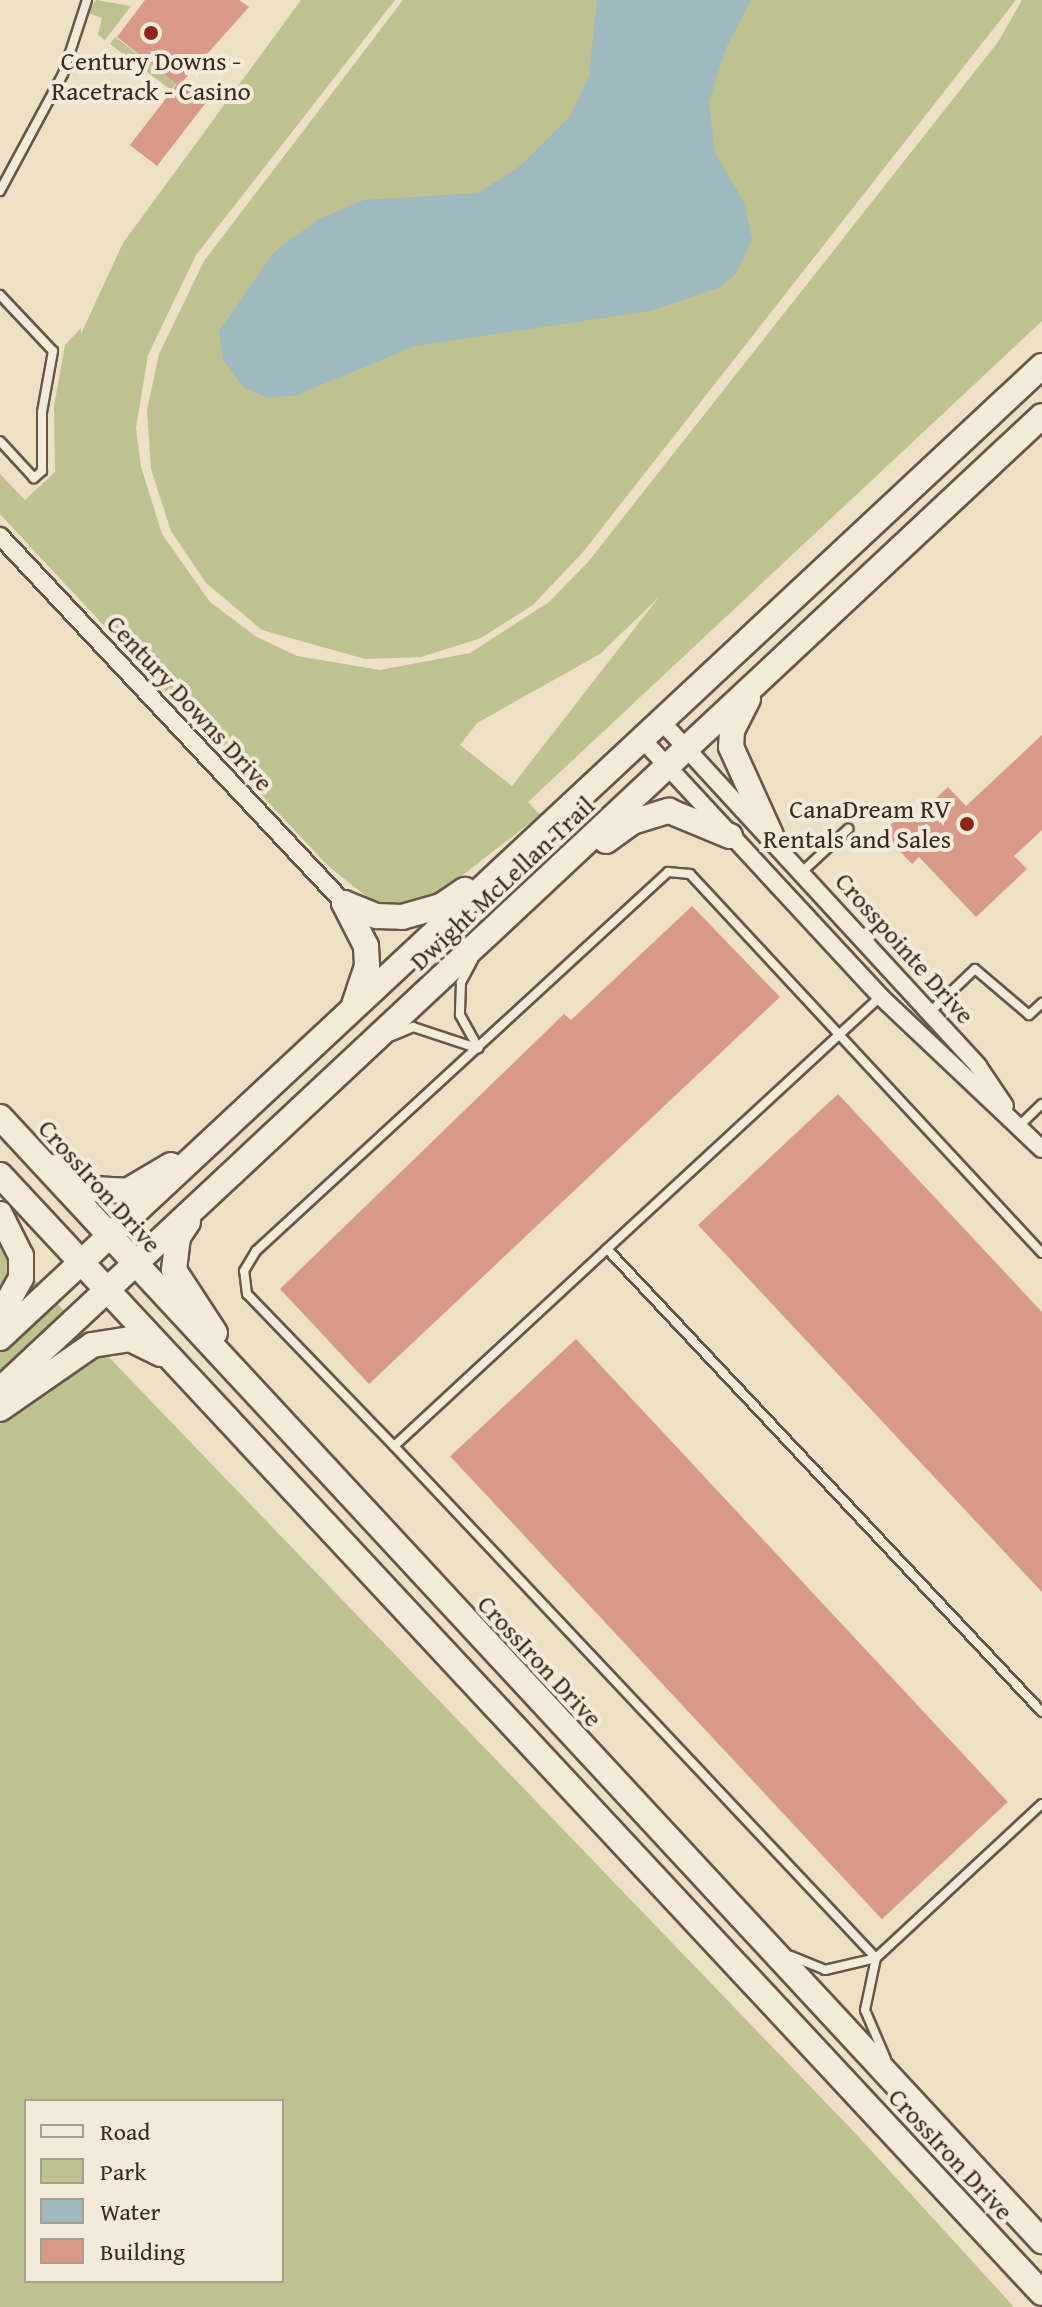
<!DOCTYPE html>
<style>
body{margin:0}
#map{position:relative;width:1042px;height:2307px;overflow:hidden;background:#ede0c4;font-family:"Gentium Book Plus",serif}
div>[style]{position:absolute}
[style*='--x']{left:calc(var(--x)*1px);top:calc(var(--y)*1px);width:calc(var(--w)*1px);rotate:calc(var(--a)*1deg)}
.green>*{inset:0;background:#bec190}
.water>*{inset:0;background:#9ebabf}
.building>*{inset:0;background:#d89989;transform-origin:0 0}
.roads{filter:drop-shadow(2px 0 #6a5648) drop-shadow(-2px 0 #6a5648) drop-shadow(0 2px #6a5648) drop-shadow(0 -2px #6a5648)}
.service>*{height:8px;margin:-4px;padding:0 4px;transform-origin:4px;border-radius:4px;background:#f3ebd9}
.minor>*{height:16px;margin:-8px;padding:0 8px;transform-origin:8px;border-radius:8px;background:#f3ebd9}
.secondary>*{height:24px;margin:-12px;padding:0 12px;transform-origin:12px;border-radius:12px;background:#f3ebd9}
.dots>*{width:22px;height:22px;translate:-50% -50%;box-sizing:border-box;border:4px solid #f3ebd9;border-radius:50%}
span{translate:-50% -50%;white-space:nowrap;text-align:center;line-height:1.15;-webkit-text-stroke:8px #f3ebd9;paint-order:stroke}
.poi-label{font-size:26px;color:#3e281e}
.right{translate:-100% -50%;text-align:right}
.street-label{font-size:26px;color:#3e281e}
.legend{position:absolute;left:24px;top:2099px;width:260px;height:184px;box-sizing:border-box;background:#f3ebd9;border:2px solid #ab9d8e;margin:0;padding:10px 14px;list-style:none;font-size:24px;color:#3e281e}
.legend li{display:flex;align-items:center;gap:16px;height:40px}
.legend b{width:40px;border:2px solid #ab9d8e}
</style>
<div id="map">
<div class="green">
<i style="clip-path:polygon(96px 0,131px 6px,105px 40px,98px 35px,102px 18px,88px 13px)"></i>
<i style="clip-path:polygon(evenodd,301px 0,395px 0,196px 255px,148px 355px,136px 428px,141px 467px,162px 534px,210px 602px,255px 636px,297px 656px,380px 670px,470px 653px,549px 602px,588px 562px,998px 42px,1022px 0,1042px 0,1042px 321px,528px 802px,540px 815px,432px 899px,406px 908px,372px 901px,327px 865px,0 514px,0 474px,25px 500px,55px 472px,54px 406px,65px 345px,81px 328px,81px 334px,123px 243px,301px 0,659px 597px,512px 786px,460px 745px,477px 723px,600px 654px,659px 597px)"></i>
<i style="clip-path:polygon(403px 0,1016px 0,583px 552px,533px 605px,481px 638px,421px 657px,365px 659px,262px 630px,206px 583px,171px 531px,151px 469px,147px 410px,159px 354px,204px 261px)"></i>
<i style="clip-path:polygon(115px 37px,156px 68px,177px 42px,186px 72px,171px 90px,110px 44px)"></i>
<i style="clip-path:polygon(evenodd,0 1244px,856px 2134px,1014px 2307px,0 2307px,0 1244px,26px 2101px,282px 2101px,282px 2281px,26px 2281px,26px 2101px)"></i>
</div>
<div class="water">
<i style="clip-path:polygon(597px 0,751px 0,726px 48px,709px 102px,715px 153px,744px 202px,752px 239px,736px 274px,718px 288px,650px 311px,415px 346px,297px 395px,268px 398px,243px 387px,223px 359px,219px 331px,275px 251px,319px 219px,364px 200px,478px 193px,520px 166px,571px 115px,589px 76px)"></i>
</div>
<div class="building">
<i style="clip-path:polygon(145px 0,239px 0,249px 7px,183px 81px,208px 100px,157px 166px,130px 145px,177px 84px,117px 37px)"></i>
<i style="clip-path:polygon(1042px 735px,1042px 830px,1014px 856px,1027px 869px,976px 917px,919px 857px,912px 864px,882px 833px,907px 809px,915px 818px,948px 787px,966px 806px)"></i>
<i style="clip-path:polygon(692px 906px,780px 997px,369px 1384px,280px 1289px,564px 1014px,571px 1020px)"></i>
<i style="clip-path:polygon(838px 1094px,1042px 1312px,1042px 1592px,698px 1225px)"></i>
<i style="left:576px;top:1339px;width:633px;height:172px;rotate:47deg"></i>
</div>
<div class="roads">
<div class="service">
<i style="--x:0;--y:191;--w:133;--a:-61.7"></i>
<i style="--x:63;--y:74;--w:78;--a:-72"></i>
<i style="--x:0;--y:295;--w:77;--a:46.6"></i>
<i style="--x:53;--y:351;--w:62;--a:100.2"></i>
<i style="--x:42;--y:412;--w:59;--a:90"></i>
<i style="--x:42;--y:471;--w:11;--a:139"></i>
<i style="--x:34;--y:478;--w:50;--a:-132.6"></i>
<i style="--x:803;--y:871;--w:62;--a:-43"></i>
<i style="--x:473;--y:960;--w:26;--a:118"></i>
<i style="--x:461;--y:983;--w:32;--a:92"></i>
<i style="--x:460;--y:1015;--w:38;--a:61"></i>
<i style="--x:880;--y:997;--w:372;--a:137.3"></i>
<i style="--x:607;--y:1249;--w:635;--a:46.79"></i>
<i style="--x:930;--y:1012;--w:62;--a:-43.7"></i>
<i style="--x:975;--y:969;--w:71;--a:40.4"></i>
<i style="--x:1029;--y:1015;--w:18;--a:-43"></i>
<i style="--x:392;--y:1036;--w:23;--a:-23"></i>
<i style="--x:413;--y:1027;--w:67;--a:18.2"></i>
<i style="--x:1020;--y:1125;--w:30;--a:-44"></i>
<i style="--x:607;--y:1249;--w:290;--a:137.2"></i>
<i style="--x:394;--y:1446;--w:211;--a:-134"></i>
<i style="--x:247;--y:1294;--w:23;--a:-97"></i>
<i style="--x:244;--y:1271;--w:23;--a:-59"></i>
<i style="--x:256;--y:1251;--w:560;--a:-42.61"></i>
<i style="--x:668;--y:872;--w:22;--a:5"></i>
<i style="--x:690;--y:874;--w:517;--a:47.12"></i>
<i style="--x:394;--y:1446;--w:703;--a:46.73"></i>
<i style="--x:791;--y:1956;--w:37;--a:22"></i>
<i style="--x:825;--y:1970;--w:52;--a:-13.2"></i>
<i style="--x:876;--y:1958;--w:226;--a:-42.9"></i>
<i style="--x:876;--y:1958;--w:53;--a:101.9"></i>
<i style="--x:865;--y:2010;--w:53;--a:66.8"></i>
</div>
<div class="minor">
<i style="--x:0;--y:536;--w:503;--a:46.85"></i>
<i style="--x:662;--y:722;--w:467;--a:47.4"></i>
<i style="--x:978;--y:1066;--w:48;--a:56"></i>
<i style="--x:643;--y:740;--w:350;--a:47.2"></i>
<i style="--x:881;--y:997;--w:221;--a:43.4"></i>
</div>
<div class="secondary">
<i style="--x:748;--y:699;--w:35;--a:117"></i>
<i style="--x:732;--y:730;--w:17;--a:93"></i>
<i style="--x:731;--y:747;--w:97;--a:65.6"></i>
<i style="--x:606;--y:841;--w:32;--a:-36"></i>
<i style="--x:632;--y:822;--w:39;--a:-17"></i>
<i style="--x:669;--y:811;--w:66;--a:22.3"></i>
<i style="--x:344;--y:903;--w:35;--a:22"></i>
<i style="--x:377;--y:916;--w:25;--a:2"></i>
<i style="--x:402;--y:917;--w:41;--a:-15.8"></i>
<i style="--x:441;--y:906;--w:29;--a:-34"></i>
<i style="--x:344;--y:903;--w:48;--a:62.9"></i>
<i style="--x:366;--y:946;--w:20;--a:87"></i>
<i style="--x:367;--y:966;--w:41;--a:108.4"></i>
<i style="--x:0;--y:1117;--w:1533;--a:47.17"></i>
<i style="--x:53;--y:1167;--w:45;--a:29.4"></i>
<i style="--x:92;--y:1189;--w:35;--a:3"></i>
<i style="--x:127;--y:1191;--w:51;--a:-30.6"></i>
<i style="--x:0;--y:1175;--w:1528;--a:47.02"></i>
<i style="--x:0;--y:1214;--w:47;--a:63.4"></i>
<i style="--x:21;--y:1256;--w:22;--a:90"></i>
<i style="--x:21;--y:1278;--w:43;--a:118.9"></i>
<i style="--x:188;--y:1222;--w:18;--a:124"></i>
<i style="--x:178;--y:1237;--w:33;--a:97"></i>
<i style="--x:174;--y:1270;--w:75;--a:56.9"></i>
<i style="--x:0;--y:1338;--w:1425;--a:-43.01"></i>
<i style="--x:0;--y:1390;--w:1426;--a:-43.07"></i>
<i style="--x:0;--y:1409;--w:112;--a:-34.8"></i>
<i style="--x:92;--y:1345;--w:38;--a:-9"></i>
<i style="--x:130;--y:1339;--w:34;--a:26"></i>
</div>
</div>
<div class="dots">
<i style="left:151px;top:33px;background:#8f2418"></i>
<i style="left:967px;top:824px;background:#8f2418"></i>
</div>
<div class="poi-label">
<span style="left:151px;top:76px">Century Downs -<br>Racetrack - Casino</span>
<span class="right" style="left:951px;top:824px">CanaDream RV<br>Rentals and Sales</span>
</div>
<div class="street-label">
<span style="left:190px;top:703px;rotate:47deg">Century Downs Drive</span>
<span style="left:502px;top:883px;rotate:-43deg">Dwight McLellan Trail</span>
<span style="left:905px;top:948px;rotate:48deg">Crosspointe Drive</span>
<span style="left:100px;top:1186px;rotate:48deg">CrossIron Drive</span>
<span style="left:540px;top:1661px;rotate:47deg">CrossIron Drive</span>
<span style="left:951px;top:2154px;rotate:47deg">CrossIron Drive</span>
</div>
<ul class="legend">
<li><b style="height:10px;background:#f3ebd9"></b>Road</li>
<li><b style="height:22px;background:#bec190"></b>Park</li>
<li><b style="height:22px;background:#9ebabf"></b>Water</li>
<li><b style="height:22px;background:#d89989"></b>Building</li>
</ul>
</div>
